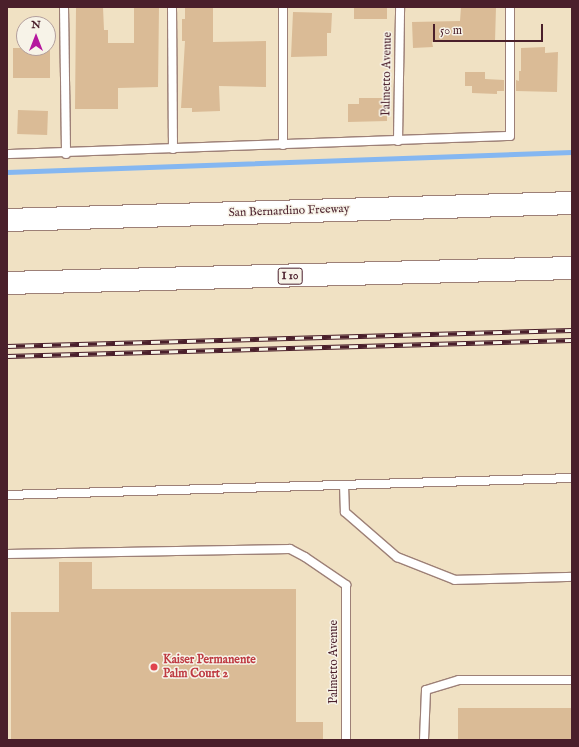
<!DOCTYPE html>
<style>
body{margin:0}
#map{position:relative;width:579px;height:747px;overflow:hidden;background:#f0e1c3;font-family:"IM FELL English",serif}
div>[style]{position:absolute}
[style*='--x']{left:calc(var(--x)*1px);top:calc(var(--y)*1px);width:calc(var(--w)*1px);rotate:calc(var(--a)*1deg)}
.stream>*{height:4.5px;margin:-2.25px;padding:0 2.25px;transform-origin:2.25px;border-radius:2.25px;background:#85b7f1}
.building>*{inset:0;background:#dabb96;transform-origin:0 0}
.roads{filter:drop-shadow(1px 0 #9d8077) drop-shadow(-1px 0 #9d8077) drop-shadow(0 1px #9d8077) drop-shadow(0 -1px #9d8077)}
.lane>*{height:8px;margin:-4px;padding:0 4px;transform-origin:4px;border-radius:4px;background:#fff}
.highway>*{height:22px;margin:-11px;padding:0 11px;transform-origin:11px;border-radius:11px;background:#fff}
.rail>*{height:4.5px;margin-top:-2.25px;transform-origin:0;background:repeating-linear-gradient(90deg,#f7f3e8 0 9px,#4a1f2b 0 18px);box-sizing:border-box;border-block:1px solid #4a1f2b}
.dots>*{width:11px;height:11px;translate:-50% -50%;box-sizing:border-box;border:2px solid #f7f3e8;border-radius:50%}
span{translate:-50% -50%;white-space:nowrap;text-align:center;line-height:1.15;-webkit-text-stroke:3px #f7f3e8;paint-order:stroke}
.shield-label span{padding:1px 3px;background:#f7f3e8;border:1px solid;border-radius:3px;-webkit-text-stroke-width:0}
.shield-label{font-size:11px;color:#4a1f2b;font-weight:700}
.street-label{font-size:12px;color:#4a1f2b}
.health-label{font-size:12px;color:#be3a42;font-weight:700}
.left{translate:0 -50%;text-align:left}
.frame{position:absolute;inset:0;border:8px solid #4a1f2b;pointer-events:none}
.north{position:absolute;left:16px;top:16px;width:40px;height:40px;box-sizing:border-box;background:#f7f3e8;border:1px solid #b29e9c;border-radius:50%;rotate:0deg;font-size:11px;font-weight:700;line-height:16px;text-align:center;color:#4a1f2b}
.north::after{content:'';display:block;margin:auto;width:14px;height:18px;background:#b5179e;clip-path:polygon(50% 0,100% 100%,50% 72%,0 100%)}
.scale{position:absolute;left:433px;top:24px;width:110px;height:18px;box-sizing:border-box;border:2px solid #4a1f2b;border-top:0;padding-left:5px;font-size:12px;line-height:14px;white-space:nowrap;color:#4a1f2b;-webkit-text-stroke:3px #f7f3e8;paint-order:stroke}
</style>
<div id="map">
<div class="stream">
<i style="--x:7;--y:172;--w:565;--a:-2.03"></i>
</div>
<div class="building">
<i style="clip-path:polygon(76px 7px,103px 7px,104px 30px,108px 30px,108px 43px,134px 43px,134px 7px,159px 7px,158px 87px,118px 88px,118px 109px,75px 109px)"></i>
<i style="clip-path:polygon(185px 7px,213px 7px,213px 42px,266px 41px,266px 87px,219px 86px,220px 111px,192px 112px,192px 108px,181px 108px,185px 41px,182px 41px,182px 19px,185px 19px)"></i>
<i style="left:354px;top:7px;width:33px;height:12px"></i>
<i style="clip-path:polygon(461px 7px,496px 7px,495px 42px,444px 40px,432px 42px,433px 47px,413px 48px,412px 22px,460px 21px)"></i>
<i style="clip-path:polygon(293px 12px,332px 13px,331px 33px,327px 33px,327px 56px,291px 57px)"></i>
<i style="clip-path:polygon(545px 47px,545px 53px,558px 52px,557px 92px,516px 91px,516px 80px,519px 81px,519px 71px,521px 71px,521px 48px)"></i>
<i style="left:13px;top:48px;width:37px;height:30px"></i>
<i style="clip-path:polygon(465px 72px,485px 72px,485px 79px,504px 80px,504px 91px,497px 91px,497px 94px,472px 93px,472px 86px,465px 86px)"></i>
<i style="clip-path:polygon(359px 98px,387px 98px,387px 121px,348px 122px,348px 104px,359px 104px)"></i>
<i style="left:18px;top:110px;width:30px;height:24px;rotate:2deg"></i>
<i style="clip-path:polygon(59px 562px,92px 562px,92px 589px,296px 589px,296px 722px,323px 722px,323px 740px,11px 740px,11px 612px,59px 612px)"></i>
<i style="left:572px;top:708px;width:32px;height:114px;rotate:90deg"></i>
</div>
<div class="roads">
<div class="lane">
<i style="--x:64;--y:7;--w:147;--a:89.2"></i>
<i style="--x:172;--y:7;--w:142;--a:89.6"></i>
<i style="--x:283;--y:7;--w:138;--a:90"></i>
<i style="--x:398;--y:141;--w:134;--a:-89.1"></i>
<i style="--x:7;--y:154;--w:503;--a:-2.05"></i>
<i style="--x:510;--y:136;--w:129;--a:-90"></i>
<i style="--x:344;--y:485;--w:27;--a:88"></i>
<i style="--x:345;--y:512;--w:69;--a:40.9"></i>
<i style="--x:397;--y:557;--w:62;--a:21.6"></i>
<i style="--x:455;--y:580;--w:117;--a:-1.5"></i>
<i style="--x:7;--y:495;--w:565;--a:-1.72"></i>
<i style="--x:7;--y:554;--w:283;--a:-1"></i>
<i style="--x:290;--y:549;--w:17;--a:28"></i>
<i style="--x:305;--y:557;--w:50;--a:34.3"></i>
<i style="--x:346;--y:585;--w:155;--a:90"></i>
<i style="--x:424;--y:740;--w:50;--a:-87.7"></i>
<i style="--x:426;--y:690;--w:34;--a:-17"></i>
<i style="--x:459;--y:680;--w:113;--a:0"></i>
</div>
<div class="highway">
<i style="--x:7;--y:220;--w:565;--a:-1.72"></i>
<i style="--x:7;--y:283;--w:565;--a:-1.52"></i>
</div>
</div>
<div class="rail">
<i style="--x:7;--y:346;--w:565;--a:-1.62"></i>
<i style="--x:7;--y:356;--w:565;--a:-1.62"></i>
</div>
<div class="dots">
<i style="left:154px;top:667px;background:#e0444e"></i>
</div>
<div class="shield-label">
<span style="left:290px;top:276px">I 10</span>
</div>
<div class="street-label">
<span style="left:387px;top:74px;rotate:-89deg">Palmetto Avenue</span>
<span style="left:289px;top:211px;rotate:-2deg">San Bernardino Freeway</span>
<span style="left:334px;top:662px;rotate:-90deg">Palmetto Avenue</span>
</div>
<div class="health-label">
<span class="left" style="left:163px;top:667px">Kaiser Permanente<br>Palm Court 2</span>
</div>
<div class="frame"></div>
<div class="north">N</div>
<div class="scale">50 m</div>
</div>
